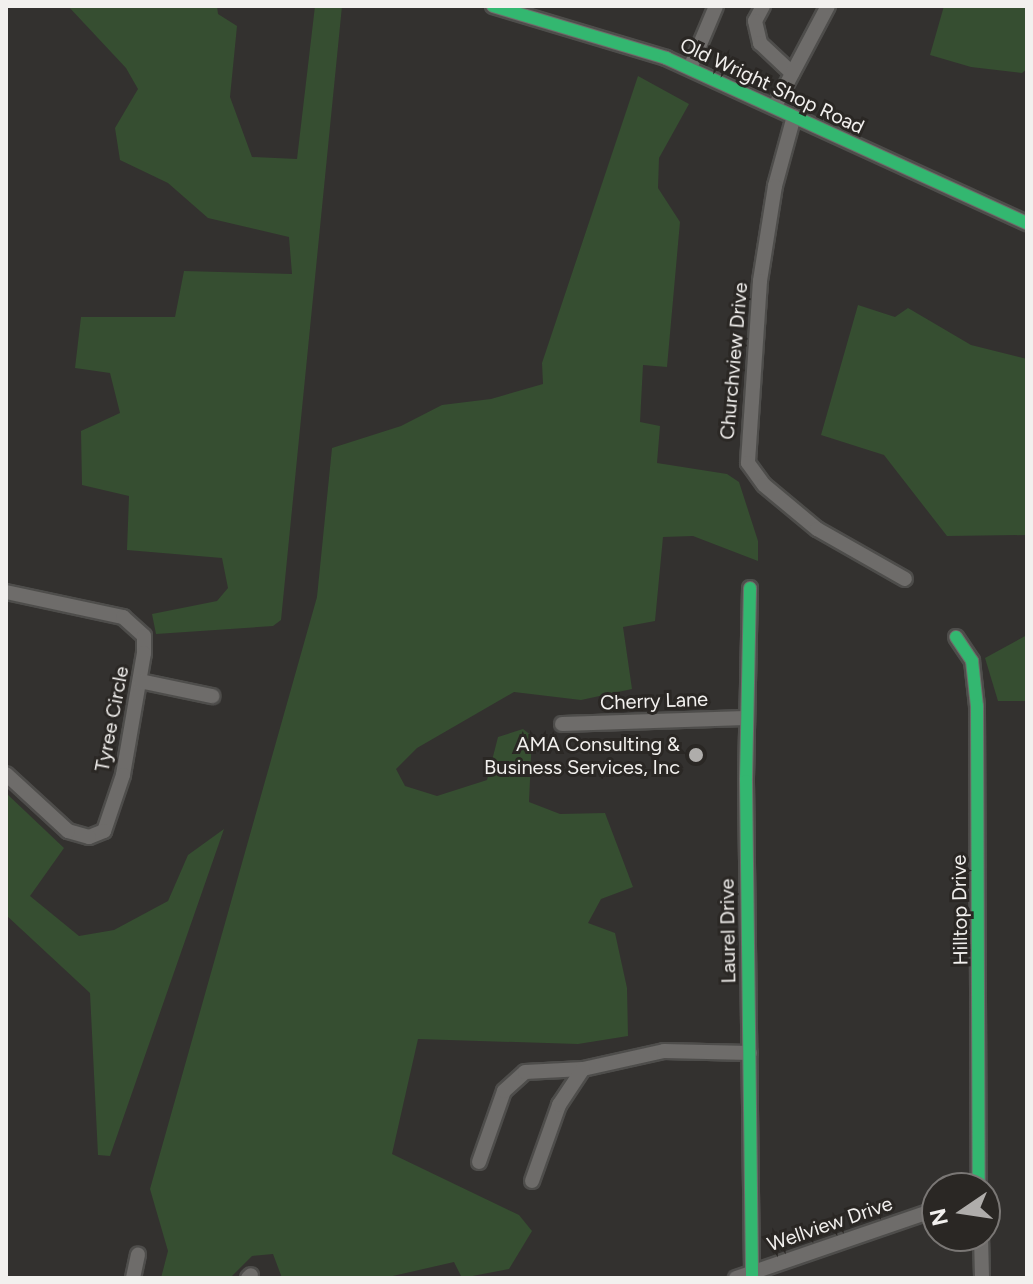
<!DOCTYPE html>
<style>
body{margin:0}
#map{position:relative;width:1033px;height:1284px;overflow:hidden;background:#33312f;font-family:Figtree,sans-serif}
div>[style]{position:absolute}
[style*='--x']{left:calc(var(--x)*1px);top:calc(var(--y)*1px);width:calc(var(--w)*1px);rotate:calc(var(--a)*1deg)}
.green>*{inset:0;background:#364e31}
.roads{filter:drop-shadow(2px 0 #4e4d4b) drop-shadow(-2px 0 #4e4d4b) drop-shadow(0 2px #4e4d4b) drop-shadow(0 -2px #4e4d4b)}
.minor>*{height:14px;margin:-7px;padding:0 7px;transform-origin:7px;border-radius:7px;background:#6e6c6a}
.cycleway>*{height:12px;margin:-6px;padding:0 6px;transform-origin:6px;border-radius:6px;background:#33b770}
.dots>*{width:22px;height:22px;translate:-50% -50%;box-sizing:border-box;border:4px solid #2a2724;border-radius:50%}
span{translate:-50% -50%;white-space:nowrap;text-align:center;line-height:1.15;-webkit-text-stroke:6px #2a2724;paint-order:stroke}
.street-label{font-size:20px;color:#f2f0ee}
.poi-label{font-size:20px;color:#f2f0ee}
.right{translate:-100% -50%;text-align:right}
.frame{position:absolute;inset:0;border:8px solid #f2f0ee;pointer-events:none}
.north{position:absolute;left:921px;top:1172px;width:80px;height:80px;box-sizing:border-box;background:#2a2724;border:2px solid #7a7775;border-radius:50%;rotate:257deg;font-size:22px;font-weight:700;line-height:32px;text-align:center;color:#f2f0ee}
.north::after{content:'';display:block;margin:auto;width:28px;height:36px;background:#afadab;clip-path:polygon(50% 0,100% 100%,50% 72%,0 100%)}
</style>
<div id="map">
<div class="green">
<i style="clip-path:polygon(68px 6px,217px 6px,218px 14px,237px 26px,230px 97px,252px 157px,297px 159px,315px 6px,342px 6px,281px 620px,273px 626px,156px 634px,152px 614px,217px 601px,228px 588px,222px 558px,127px 550px,129px 496px,82px 485px,81px 431px,120px 413px,110px 373px,75px 368px,81px 317px,175px 317px,184px 271px,292px 274px,289px 237px,208px 218px,168px 183px,120px 160px,115px 128px,138px 89px,126px 68px)"></i>
<i style="clip-path:polygon(944px 6px,1027px 6px,1027px 69px,1022px 73px,971px 67px,930px 55px)"></i>
<i style="clip-path:polygon(638px 76px,689px 104px,659px 158px,658px 188px,680px 222px,667px 367px,643px 365px,640px 422px,660px 426px,657px 463px,727px 474px,739px 482px,758px 541px,758px 561px,693px 536px,663px 537px,655px 621px,623px 627px,632px 689px,581px 700px,514px 692px,417px 748px,396px 769px,405px 786px,437px 796px,487px 780px,498px 737px,523px 729px,532px 736px,529px 802px,560px 814px,605px 813px,633px 887px,601px 899px,588px 923px,615px 933px,627px 988px,628px 1036px,578px 1044px,418px 1039px,392px 1154px,519px 1215px,532px 1231px,509px 1269px,462px 1278px,454px 1262px,384px 1278px,282px 1278px,273px 1254px,252px 1256px,230px 1278px,161px 1278px,168px 1251px,150px 1189px,317px 597px,332px 448px,401px 426px,442px 405px,491px 399px,543px 384px,542px 363px)"></i>
<i style="clip-path:polygon(858px 305px,895px 317px,908px 308px,971px 345px,1027px 359px,1027px 535px,947px 536px,884px 455px,821px 435px)"></i>
<i style="clip-path:polygon(1027px 635px,1027px 701px,998px 701px,985px 658px)"></i>
<i style="clip-path:polygon(6px 793px,64px 848px,30px 896px,79px 936px,114px 930px,168px 901px,188px 855px,224px 829px,110px 1156px,98px 1155px,90px 993px,6px 915px)"></i>
</div>
<div class="roads">
<div class="minor">
<i style="--x:493;--y:6;--w:181;--a:16.7"></i>
<i style="--x:666;--y:58;--w:397;--a:24.6"></i>
<i style="--x:763;--y:6;--w:17;--a:118"></i>
<i style="--x:755;--y:21;--w:23;--a:77"></i>
<i style="--x:760;--y:43;--w:44;--a:43.2"></i>
<i style="--x:690;--y:68;--w:67;--a:-67.2"></i>
<i style="--x:775;--y:106;--w:113;--a:-62.1"></i>
<i style="--x:794;--y:116;--w:73;--a:105.2"></i>
<i style="--x:775;--y:186;--w:96;--a:99"></i>
<i style="--x:760;--y:281;--w:182;--a:93.8"></i>
<i style="--x:748;--y:463;--w:27;--a:54"></i>
<i style="--x:764;--y:485;--w:69;--a:39.7"></i>
<i style="--x:817;--y:529;--w:101;--a:29.6"></i>
<i style="--x:750;--y:588;--w:193;--a:91.2"></i>
<i style="--x:746;--y:781;--w:497;--a:89.3"></i>
<i style="--x:6;--y:592;--w:120;--a:12.1"></i>
<i style="--x:123;--y:617;--w:28;--a:42"></i>
<i style="--x:144;--y:636;--w:17;--a:90"></i>
<i style="--x:144;--y:653;--w:124;--a:99.8"></i>
<i style="--x:123;--y:775;--w:59;--a:108.7"></i>
<i style="--x:104;--y:831;--w:16;--a:158"></i>
<i style="--x:89;--y:837;--w:22;--a:-164"></i>
<i style="--x:68;--y:831;--w:84;--a:-137.4"></i>
<i style="--x:956;--y:637;--w:29;--a:56"></i>
<i style="--x:972;--y:661;--w:45;--a:83.7"></i>
<i style="--x:977;--y:706;--w:482;--a:89.8"></i>
<i style="--x:140;--y:681;--w:74;--a:11.8"></i>
<i style="--x:562;--y:724;--w:184;--a:-1.9"></i>
<i style="--x:479;--y:1162;--w:75;--a:-70.6"></i>
<i style="--x:504;--y:1091;--w:28;--a:-42"></i>
<i style="--x:525;--y:1072;--w:58;--a:-3"></i>
<i style="--x:583;--y:1069;--w:83;--a:-12.5"></i>
<i style="--x:664;--y:1051;--w:86;--a:1.3"></i>
<i style="--x:532;--y:1181;--w:81;--a:-70.4"></i>
<i style="--x:559;--y:1105;--w:43;--a:-56.3"></i>
<i style="--x:981;--y:1236;--w:42;--a:88.6"></i>
<i style="--x:133;--y:1278;--w:24;--a:-78"></i>
<i style="--x:248;--y:1278;--w:4;--a:-45"></i>
<i style="--x:736;--y:1278;--w:213;--a:-18.9"></i>
</div>
</div>
<div class="cycleway">
<i style="--x:493;--y:6;--w:181;--a:16.7"></i>
<i style="--x:666;--y:58;--w:397;--a:24.6"></i>
<i style="--x:750;--y:588;--w:193;--a:91.2"></i>
<i style="--x:746;--y:781;--w:497;--a:89.3"></i>
<i style="--x:956;--y:637;--w:29;--a:56"></i>
<i style="--x:972;--y:661;--w:45;--a:83.7"></i>
<i style="--x:977;--y:706;--w:482;--a:89.8"></i>
</div>
<div class="dots">
<i style="left:696px;top:755px;background:#afadab"></i>
</div>
<div class="street-label">
<span style="left:772px;top:86px;rotate:25deg">Old Wright Shop Road</span>
<span style="left:734px;top:361px;rotate:-85deg">Churchview Drive</span>
<span style="left:654px;top:701px;rotate:-2deg">Cherry Lane</span>
<span style="left:112px;top:719px;rotate:-79deg">Tyree Circle</span>
<span style="left:960px;top:910px;rotate:-91deg">Hilltop Drive</span>
<span style="left:728px;top:931px;rotate:-91deg">Laurel Drive</span>
<span style="left:830px;top:1224px;rotate:-19deg">Wellview Drive</span>
</div>
<div class="poi-label">
<span class="right" style="left:680px;top:756px">AMA Consulting &amp;<br>Business Services, Inc</span>
</div>
<div class="frame"></div>
<div class="north">N</div>
</div>
